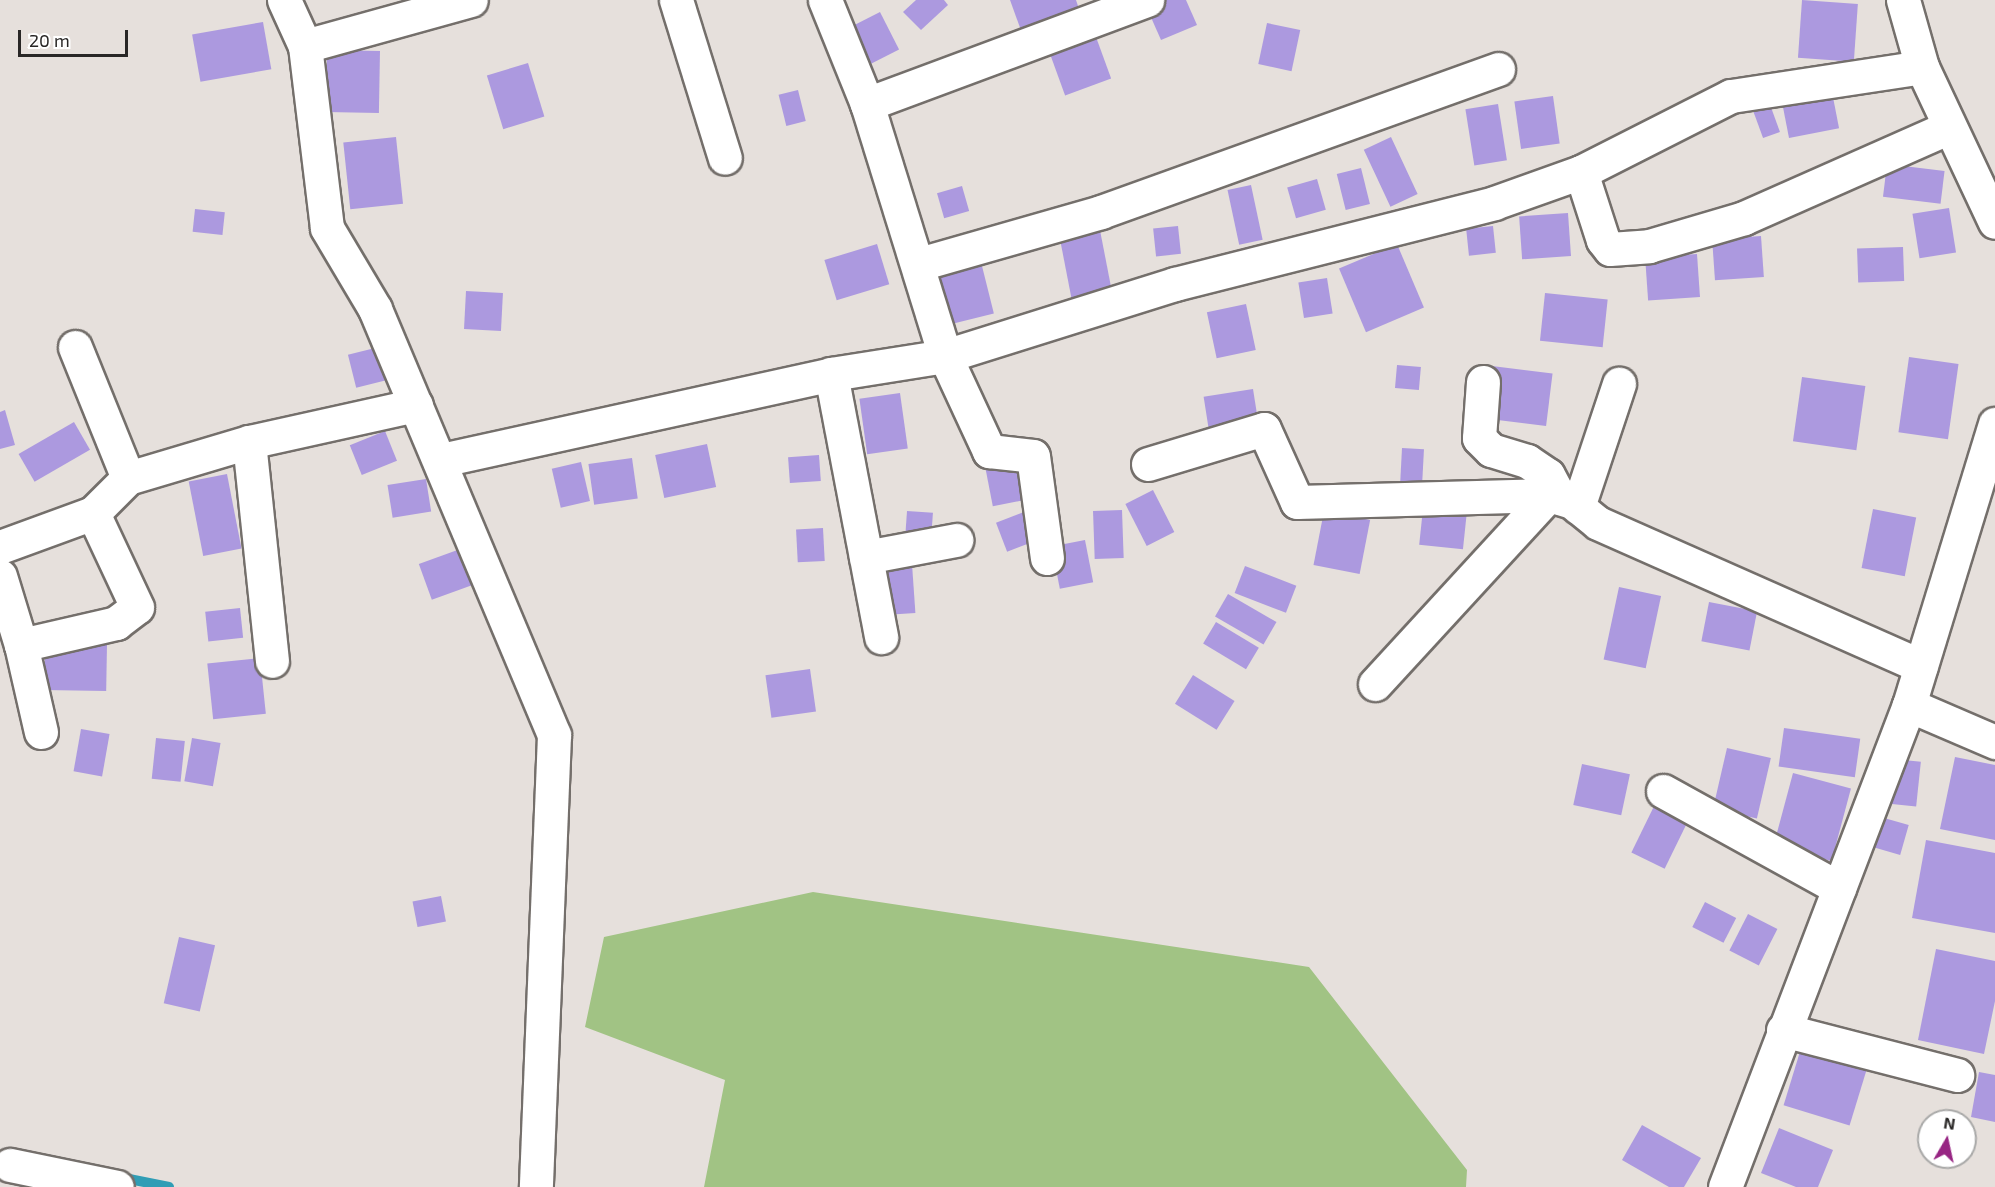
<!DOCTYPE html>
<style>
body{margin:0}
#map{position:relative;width:1995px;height:1187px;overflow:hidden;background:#e6e0dc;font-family:"Exo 2",sans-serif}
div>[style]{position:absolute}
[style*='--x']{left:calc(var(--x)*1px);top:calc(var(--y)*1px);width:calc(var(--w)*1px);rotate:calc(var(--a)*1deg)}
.green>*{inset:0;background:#a1c384}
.stream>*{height:10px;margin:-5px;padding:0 5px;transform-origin:5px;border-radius:5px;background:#309db5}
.building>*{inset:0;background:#ac99df;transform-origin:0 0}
.roads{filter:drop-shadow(2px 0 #746f6b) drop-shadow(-2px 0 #746f6b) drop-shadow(0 2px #746f6b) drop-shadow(0 -2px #746f6b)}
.minor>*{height:33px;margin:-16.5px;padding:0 16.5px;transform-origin:16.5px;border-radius:16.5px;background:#fff}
span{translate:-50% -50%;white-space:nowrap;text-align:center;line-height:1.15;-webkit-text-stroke:5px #fff;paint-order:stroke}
.north{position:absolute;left:1917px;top:1109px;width:60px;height:60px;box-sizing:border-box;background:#fff;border:2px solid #a9a9a8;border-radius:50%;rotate:9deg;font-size:16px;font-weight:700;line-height:24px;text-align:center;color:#292726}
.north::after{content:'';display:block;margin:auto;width:21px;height:27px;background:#972583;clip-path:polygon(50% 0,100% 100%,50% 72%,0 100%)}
.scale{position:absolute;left:18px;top:30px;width:110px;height:27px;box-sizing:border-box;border:3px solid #292726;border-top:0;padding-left:8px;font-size:18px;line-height:21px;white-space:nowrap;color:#292726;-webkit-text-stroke:4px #fff;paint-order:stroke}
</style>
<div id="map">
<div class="green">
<i style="clip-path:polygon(813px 892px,1309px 967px,1467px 1170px,1466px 1187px,704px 1187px,725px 1080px,585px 1027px,604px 937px)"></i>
</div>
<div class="stream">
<i style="--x:119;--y:1177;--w:51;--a:11.3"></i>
</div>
<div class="building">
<i style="clip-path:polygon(916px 0,944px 0,948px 5px,921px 30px,903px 12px)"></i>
<i style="clip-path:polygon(1010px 0,1076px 0,1081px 15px,1023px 36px)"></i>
<i style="clip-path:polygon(1161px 0,1186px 0,1197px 25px,1161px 40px,1146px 6px)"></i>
<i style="left:1802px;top:0;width:56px;height:58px;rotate:4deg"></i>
<i style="left:880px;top:12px;width:42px;height:37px;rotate:63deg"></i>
<i style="left:263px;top:22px;width:48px;height:72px;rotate:80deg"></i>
<i style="left:1267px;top:23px;width:34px;height:42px;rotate:12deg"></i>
<i style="left:1092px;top:26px;width:56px;height:49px;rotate:70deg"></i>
<i style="left:327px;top:50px;width:53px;height:62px;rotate:1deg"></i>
<i style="left:528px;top:63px;width:56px;height:43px;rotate:73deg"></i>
<i style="left:798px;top:90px;width:32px;height:20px;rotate:76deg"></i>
<i style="left:1832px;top:92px;width:37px;height:51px;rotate:79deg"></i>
<i style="left:1553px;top:96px;width:48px;height:39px;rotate:82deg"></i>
<i style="left:1768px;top:99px;width:35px;height:18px;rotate:70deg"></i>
<i style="left:1498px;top:104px;width:57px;height:33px;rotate:81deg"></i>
<i style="left:396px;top:137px;width:67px;height:53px;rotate:84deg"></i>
<i style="left:1391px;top:137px;width:63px;height:30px;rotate:65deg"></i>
<i style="left:1887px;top:164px;width:58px;height:33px;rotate:7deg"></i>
<i style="left:1361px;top:168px;width:37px;height:25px;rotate:76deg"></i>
<i style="left:1317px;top:179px;width:32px;height:31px;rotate:74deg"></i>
<i style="left:1251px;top:185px;width:56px;height:24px;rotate:78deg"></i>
<i style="left:962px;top:186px;width:26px;height:26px;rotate:74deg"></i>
<i style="left:1949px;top:208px;width:45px;height:37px;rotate:81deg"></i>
<i style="left:195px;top:209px;width:30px;height:23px;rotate:6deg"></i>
<i style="left:1568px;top:213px;width:43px;height:49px;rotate:86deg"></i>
<i style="left:1099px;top:225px;width:72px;height:41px;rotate:79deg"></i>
<i style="left:1178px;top:226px;width:28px;height:25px;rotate:84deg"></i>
<i style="left:1493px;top:226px;width:27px;height:27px;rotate:84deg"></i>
<i style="left:1761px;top:236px;width:41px;height:49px;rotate:86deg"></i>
<i style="left:877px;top:244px;width:42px;height:55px;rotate:73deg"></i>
<i style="left:1397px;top:244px;width:69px;height:63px;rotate:67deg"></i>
<i style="left:1903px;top:247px;width:34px;height:46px;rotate:88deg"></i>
<i style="left:1697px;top:254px;width:43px;height:52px;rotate:86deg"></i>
<i style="left:982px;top:266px;width:49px;height:54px;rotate:76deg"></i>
<i style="left:1327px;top:278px;width:36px;height:29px;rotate:81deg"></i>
<i style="left:466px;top:291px;width:37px;height:38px;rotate:3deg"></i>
<i style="left:1545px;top:293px;width:63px;height:48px;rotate:6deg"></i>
<i style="left:1246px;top:304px;width:47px;height:40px;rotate:78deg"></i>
<i style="left:379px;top:347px;width:34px;height:32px;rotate:76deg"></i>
<i style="left:1909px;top:357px;width:50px;height:76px;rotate:8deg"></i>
<i style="left:1397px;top:365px;width:24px;height:23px;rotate:5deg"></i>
<i style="left:1492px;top:366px;width:61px;height:53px;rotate:7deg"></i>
<i style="left:1802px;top:377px;width:64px;height:65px;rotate:8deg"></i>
<i style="left:1253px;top:389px;width:32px;height:50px;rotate:81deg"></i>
<i style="left:900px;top:393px;width:56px;height:41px;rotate:82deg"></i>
<i style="clip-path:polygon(5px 410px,15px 445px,0 449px,0 412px)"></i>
<i style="left:74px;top:422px;width:32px;height:64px;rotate:60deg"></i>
<i style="left:385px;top:431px;width:32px;height:38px;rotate:68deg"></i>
<i style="left:707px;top:444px;width:44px;height:53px;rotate:78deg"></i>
<i style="left:1402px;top:448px;width:22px;height:41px;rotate:3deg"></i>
<i style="left:819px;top:455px;width:26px;height:31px;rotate:86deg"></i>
<i style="left:632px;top:458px;width:41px;height:44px;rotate:82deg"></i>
<i style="left:581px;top:462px;width:40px;height:30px;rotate:77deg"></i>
<i style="left:1016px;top:463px;width:38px;height:31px;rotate:79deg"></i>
<i style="left:227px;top:474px;width:76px;height:39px;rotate:79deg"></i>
<i style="left:426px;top:479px;width:33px;height:39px;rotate:81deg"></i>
<i style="left:1153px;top:490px;width:47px;height:31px;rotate:63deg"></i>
<i style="left:1424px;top:499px;width:44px;height:46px;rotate:6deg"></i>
<i style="left:1873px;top:509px;width:44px;height:60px;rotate:11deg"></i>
<i style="left:1122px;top:510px;width:48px;height:29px;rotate:88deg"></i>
<i style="left:907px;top:511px;width:26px;height:25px;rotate:4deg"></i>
<i style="left:1324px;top:511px;width:47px;height:55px;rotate:11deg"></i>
<i style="left:1024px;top:512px;width:31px;height:30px;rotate:69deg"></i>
<i style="left:823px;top:528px;width:33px;height:27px;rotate:87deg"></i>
<i style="left:1085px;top:540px;width:43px;height:34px;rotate:79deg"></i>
<i style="left:463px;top:548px;width:38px;height:47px;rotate:70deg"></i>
<i style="left:912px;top:564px;width:49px;height:31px;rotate:86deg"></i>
<i style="left:1245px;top:566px;width:55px;height:29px;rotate:21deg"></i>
<i style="left:1619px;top:587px;width:43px;height:74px;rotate:12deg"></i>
<i style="left:1228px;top:594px;width:56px;height:26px;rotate:30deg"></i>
<i style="left:1709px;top:602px;width:49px;height:40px;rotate:11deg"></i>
<i style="left:240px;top:608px;width:30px;height:35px;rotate:84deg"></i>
<i style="left:1216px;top:622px;width:50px;height:25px;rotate:31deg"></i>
<i style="left:45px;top:644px;width:62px;height:46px;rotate:1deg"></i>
<i style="left:260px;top:658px;width:56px;height:53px;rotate:84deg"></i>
<i style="left:810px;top:669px;width:43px;height:45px;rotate:82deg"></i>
<i style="left:1193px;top:675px;width:49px;height:34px;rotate:32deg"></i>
<i style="left:1784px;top:728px;width:77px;height:39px;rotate:8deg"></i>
<i style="left:81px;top:729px;width:29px;height:43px;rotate:10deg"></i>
<i style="left:156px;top:738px;width:29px;height:41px;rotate:6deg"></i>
<i style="left:192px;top:738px;width:29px;height:44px;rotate:10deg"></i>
<i style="left:1727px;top:748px;width:45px;height:62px;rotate:13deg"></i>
<i style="clip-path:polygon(1955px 757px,1995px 765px,1995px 840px,1940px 829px)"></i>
<i style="left:1894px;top:759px;width:27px;height:45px;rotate:6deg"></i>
<i style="left:1582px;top:764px;width:49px;height:42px;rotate:12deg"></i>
<i style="left:1793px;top:773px;width:60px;height:75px;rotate:15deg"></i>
<i style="left:1659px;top:796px;width:37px;height:63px;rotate:26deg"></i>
<i style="left:1877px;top:816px;width:33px;height:31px;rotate:16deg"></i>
<i style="clip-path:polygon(1926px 840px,1995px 853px,1995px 933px,1912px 918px)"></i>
<i style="left:441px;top:896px;width:26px;height:29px;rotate:79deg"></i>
<i style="left:1705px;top:902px;width:35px;height:28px;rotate:27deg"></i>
<i style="left:1748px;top:914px;width:33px;height:41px;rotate:27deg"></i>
<i style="left:179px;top:937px;width:37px;height:68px;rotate:13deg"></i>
<i style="clip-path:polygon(1936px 949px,1995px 961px,1995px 1001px,1984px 1054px,1918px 1040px)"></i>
<i style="left:1802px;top:1045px;width:69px;height:63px;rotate:17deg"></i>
<i style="clip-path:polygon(1979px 1072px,1995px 1075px,1995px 1122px,1971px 1117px)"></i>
<i style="clip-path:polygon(1642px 1125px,1701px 1158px,1684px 1187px,1669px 1187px,1622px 1160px)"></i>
<i style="clip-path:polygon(1779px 1128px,1833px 1150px,1818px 1187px,1796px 1187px,1761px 1173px)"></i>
</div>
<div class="roads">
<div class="minor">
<i style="--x:284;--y:0;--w:51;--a:65.5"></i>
<i style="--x:305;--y:46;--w:183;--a:83.1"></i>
<i style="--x:327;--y:228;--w:94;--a:59.3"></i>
<i style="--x:375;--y:309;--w:462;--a:67.2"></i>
<i style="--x:554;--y:735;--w:452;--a:92.3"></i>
<i style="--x:676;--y:0;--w:165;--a:72.8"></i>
<i style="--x:825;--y:0;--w:112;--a:68"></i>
<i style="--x:867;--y:104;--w:264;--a:72.8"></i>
<i style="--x:945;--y:356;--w:105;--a:65.1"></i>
<i style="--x:989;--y:451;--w:44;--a:6.5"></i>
<i style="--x:1033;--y:456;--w:103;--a:82.2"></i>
<i style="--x:1903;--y:0;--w:70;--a:74.2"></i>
<i style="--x:1922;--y:67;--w:171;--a:64.8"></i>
<i style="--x:305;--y:46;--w:172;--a:-15.5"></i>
<i style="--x:867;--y:104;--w:299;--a:-20.4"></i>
<i style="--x:1581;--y:172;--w:71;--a:72.1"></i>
<i style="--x:1603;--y:240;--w:11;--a:52"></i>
<i style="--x:1610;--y:249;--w:39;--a:-4"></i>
<i style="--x:1649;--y:246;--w:99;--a:-16.4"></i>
<i style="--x:1744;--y:218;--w:224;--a:-23.9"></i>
<i style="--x:919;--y:264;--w:189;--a:-15.9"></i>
<i style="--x:1101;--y:212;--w:422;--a:-19.8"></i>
<i style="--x:75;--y:347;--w:141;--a:68"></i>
<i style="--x:831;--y:374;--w:268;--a:79.2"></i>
<i style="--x:1483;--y:382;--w:56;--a:94.1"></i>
<i style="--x:1479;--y:438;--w:17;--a:45"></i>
<i style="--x:1491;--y:450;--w:38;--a:17"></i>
<i style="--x:1527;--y:461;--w:25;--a:34"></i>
<i style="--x:1548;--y:475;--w:26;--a:62"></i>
<i style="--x:249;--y:442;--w:220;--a:84"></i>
<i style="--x:441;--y:460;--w:399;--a:-12.4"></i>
<i style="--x:831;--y:374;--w:115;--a:-9"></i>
<i style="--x:945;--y:356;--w:241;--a:-17.4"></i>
<i style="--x:1175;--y:284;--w:329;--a:-14.2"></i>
<i style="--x:1494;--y:203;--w:92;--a:-19.6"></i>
<i style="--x:1581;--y:172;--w:168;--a:-26.9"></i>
<i style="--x:1731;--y:96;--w:193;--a:-8.6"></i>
<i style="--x:1148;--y:464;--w:121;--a:-16.8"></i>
<i style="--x:1264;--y:429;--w:80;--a:65.7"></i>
<i style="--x:1297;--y:502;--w:252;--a:-1.6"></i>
<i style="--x:1549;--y:495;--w:24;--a:17"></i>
<i style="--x:1572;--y:502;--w:33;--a:39"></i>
<i style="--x:1598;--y:523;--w:353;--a:23.9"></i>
<i style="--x:1578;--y:507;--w:130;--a:-71.6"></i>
<i style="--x:0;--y:547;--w:99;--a:-20.1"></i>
<i style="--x:93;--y:513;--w:49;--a:-45"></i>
<i style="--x:128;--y:478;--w:126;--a:-16.6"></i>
<i style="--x:249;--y:442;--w:171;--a:-12.5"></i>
<i style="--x:866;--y:557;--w:92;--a:-10.7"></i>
<i style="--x:0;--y:576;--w:72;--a:73.1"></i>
<i style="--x:1375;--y:684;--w:257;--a:-47.4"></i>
<i style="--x:1909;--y:705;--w:94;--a:23.3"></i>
<i style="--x:41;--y:732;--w:89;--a:-102.9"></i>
<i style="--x:21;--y:645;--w:98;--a:-13"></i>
<i style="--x:116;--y:623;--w:26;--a:-37"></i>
<i style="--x:137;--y:607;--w:104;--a:-115.1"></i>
<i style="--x:1663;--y:791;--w:201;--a:28.9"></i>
<i style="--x:1783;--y:1030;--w:180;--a:14.5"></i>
<i style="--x:10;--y:1165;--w:109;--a:11.6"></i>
<i style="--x:1725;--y:1187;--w:516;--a:-69.11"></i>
<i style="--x:1909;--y:705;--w:294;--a:-73"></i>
</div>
</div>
<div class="north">N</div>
<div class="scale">20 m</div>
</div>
